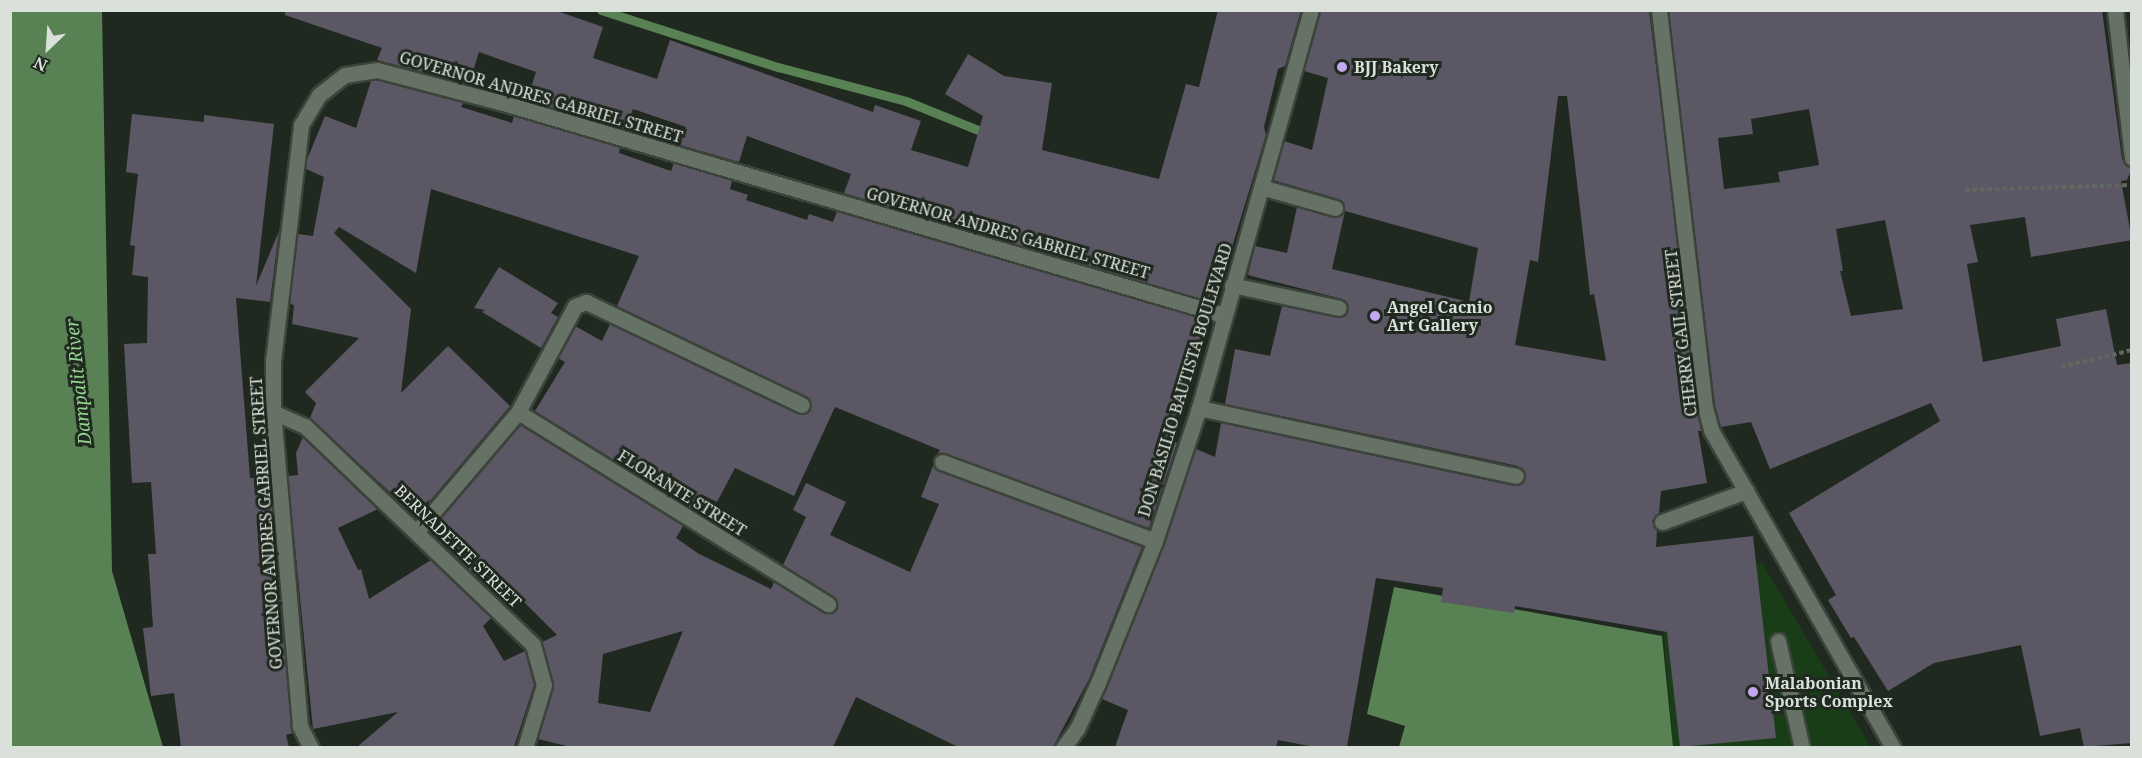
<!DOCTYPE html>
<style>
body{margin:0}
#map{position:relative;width:2142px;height:758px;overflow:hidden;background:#20291f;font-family:"Noto Serif",serif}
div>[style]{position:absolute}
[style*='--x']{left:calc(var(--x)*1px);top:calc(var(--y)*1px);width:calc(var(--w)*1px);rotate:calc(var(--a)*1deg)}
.green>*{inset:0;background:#193d17}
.water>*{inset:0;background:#588154}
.stream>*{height:9px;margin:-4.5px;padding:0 4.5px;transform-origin:4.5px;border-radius:4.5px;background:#588154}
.building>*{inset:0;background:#5c5764}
.path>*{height:4px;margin-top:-2px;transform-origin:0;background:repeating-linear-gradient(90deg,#5f675f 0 4.5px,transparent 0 7.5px)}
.roads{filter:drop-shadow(2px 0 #3b433b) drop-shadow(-2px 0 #3b433b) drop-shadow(0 2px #3b433b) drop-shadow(0 -2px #3b433b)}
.service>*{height:15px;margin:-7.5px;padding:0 7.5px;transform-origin:7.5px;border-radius:7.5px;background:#677266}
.minor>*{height:15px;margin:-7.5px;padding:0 7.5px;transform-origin:7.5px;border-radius:7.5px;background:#677266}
.secondary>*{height:15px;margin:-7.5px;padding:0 7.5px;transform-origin:7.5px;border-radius:7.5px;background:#677266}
.dots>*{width:16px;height:16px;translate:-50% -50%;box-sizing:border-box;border:3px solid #20291f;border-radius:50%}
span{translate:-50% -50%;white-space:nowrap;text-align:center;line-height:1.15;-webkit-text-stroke:6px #20291f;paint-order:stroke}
.poi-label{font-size:16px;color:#dae0da;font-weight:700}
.left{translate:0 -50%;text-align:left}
.street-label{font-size:16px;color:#dae0da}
.water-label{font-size:18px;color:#95d390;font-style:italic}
.frame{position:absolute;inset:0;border:12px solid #dae0da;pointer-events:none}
.north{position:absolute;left:18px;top:18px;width:60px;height:60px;-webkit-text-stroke:4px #20291f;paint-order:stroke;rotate:205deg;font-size:16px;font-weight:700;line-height:24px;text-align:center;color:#dae0da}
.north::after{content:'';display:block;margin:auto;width:21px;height:27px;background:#dae0da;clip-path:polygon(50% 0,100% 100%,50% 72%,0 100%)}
</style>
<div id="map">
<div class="green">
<i style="clip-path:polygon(1762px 563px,1871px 747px,1673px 747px,1659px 575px)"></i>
</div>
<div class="water">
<i style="clip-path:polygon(10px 11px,102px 11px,112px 571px,163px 747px,11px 747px)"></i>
<i style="clip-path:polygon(1394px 587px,1662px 636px,1673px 747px,1399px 747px,1405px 726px,1367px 714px)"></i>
</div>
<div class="stream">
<i style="--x:601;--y:10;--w:186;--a:17.9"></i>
<i style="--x:778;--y:67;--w:132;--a:14.9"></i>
<i style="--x:906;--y:101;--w:88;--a:21.9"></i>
</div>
<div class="building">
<i style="clip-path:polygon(285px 10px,554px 10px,603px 27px,593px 58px,657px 79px,670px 40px,873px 112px,875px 105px,921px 121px,911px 150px,968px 167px,983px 116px,945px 94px,968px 54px,1004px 76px,1052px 83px,1042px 150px,1159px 179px,1186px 84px,1199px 87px,1218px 10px,1301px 10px,1285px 66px,1278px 69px,1264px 127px,1266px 135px,1215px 303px,844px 193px,851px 174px,747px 136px,739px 162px,680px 145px,686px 127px,633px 109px,626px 129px,527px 100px,536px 72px,479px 52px,469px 84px,377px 60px,382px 48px,285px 15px)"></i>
<i style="clip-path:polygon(evenodd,1320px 10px,1649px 10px,1701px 431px,1698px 431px,1707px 483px,1661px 491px,1659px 513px,1652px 521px,1657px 530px,1656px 547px,1753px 536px,1776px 738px,1680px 747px,1667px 632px,1515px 606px,1514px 613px,1441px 602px,1443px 588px,1376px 578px,1347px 747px,1314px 747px,1278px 740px,1276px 747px,1115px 747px,1128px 710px,1102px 699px,1164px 545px,1196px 449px,1215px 457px,1221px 423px,1514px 486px,1525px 479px,1518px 466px,1225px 404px,1235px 349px,1270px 356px,1282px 306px,1338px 318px,1348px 311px,1342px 299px,1248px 275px,1255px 246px,1287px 253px,1297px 207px,1333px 217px,1344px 210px,1338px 199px,1273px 180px,1284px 141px,1312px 150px,1328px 78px,1304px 71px,1320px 10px,1558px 96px,1567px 96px,1590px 295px,1594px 294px,1606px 361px,1515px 345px,1530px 260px,1538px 262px,1558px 96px,1320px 10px,1345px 211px,1478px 248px,1469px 302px,1332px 269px,1345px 211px)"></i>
<i style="clip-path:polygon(evenodd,1669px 10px,2102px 10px,2122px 159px,2132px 168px,2127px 180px,2121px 181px,2132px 240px,2031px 257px,2025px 217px,1970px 225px,1978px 262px,1967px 264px,1983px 362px,2061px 346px,2056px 319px,2106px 309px,2117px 365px,2132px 363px,2132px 743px,2084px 747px,2080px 728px,2040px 736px,2021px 645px,1934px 663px,1888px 691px,1854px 637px,1851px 638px,1828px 600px,1836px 595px,1789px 513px,1940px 421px,1931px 403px,1770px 469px,1751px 422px,1721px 427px,1715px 405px,1669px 10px,1809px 109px,1819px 165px,1778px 172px,1780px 182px,1724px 189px,1718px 138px,1753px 134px,1751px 119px,1809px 109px,1669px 10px,1885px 220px,1903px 309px,1851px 316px,1840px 271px,1843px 271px,1836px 229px,1885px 220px)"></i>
<i style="clip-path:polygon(376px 80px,463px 103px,461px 107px,512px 123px,514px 116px,620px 148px,619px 153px,671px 171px,674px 163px,732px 181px,730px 189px,748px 195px,746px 200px,807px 220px,809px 214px,833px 222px,837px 212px,1209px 321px,1167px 439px,1177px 443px,1149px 528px,938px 453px,940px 450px,835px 407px,794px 496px,735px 468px,717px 502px,701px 494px,693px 509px,535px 411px,565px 362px,558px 358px,575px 326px,602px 341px,610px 324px,798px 414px,810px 410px,810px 399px,617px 306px,639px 256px,431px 189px,416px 273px,339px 227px,334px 233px,411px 309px,401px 393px,448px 346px,510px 406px,424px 508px,416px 500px,407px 508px,310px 418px,316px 403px,305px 392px,359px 338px,292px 324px,294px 305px,290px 304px,298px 234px,313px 236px,324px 177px,306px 169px,306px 162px,325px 116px,356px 128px,371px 81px)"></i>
<i style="clip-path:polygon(132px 114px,204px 122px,204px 115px,274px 124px,256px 286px,279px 231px,270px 302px,236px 298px,250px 478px,269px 477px,293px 733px,286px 735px,289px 747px,181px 747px,174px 693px,151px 696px,143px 628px,153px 627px,148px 554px,156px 554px,151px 482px,132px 483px,124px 344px,147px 343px,148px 277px,132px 275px,135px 246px,130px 245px,138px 174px,126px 172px)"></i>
<i style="clip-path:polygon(499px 267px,558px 303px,551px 313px,558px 317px,541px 348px,482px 312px,485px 310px,474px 308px)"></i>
<i style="clip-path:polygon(evenodd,520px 425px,683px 526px,676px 538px,699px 554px,771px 589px,774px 582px,827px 614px,837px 609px,836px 599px,783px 565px,806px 517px,793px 510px,806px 483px,846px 502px,830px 535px,910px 572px,939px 504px,921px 497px,933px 466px,1142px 547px,1089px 679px,1053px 747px,958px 747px,856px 697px,833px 747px,571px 747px,538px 739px,553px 687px,542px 642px,557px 635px,515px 593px,505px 604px,448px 549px,459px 542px,438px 522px,520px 425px,683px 631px,650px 712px,598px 703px,603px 654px,683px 631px)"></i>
<i style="clip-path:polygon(303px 437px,378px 509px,338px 528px,358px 570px,361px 569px,369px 599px,431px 560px,491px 618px,483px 626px,504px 661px,525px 651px,534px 685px,514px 747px,357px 747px,398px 712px,313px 729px,288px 476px,298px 475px,296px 453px)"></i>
</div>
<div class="path">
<i style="--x:1965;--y:190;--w:167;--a:-1.7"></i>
<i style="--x:2061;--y:367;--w:73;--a:-13.5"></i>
</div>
<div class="roads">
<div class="service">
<i style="--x:1232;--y:285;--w:109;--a:12.1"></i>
<i style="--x:1662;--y:522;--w:90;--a:-20.3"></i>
<i style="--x:1778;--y:641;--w:110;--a:77.4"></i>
</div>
<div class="minor">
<i style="--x:1659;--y:10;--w:400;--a:83.4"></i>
<i style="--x:1705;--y:407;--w:24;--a:75"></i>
<i style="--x:1711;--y:430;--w:366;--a:60.2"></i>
<i style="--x:2115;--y:10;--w:149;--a:83.4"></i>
<i style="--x:1261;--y:187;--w:77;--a:15.8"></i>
<i style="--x:1199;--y:408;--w:324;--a:12.1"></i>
<i style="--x:273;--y:412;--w:35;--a:24"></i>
<i style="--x:305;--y:426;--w:316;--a:43.8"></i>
<i style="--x:533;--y:645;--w:41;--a:74.6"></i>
<i style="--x:544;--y:685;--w:66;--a:106.8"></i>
<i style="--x:518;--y:412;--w:365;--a:31.8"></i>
<i style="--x:942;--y:462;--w:227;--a:20.3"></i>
<i style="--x:418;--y:530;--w:155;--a:-49.7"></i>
<i style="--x:518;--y:412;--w:120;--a:-61.7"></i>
<i style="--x:575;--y:306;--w:12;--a:-20"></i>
<i style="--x:586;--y:302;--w:239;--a:25.5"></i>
<i style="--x:311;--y:748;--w:25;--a:-117"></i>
<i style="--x:300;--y:726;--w:315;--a:-94.9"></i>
<i style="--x:273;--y:412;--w:51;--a:-90"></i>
<i style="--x:273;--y:361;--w:238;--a:-83.2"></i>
<i style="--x:301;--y:125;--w:35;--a:-59"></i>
<i style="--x:319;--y:95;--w:33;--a:-38"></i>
<i style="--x:345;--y:75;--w:32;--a:-9"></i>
<i style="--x:377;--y:70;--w:138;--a:14.7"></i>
<i style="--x:510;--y:105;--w:743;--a:16.41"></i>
</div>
<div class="secondary">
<i style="--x:1063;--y:748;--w:24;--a:-54"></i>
<i style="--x:1077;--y:729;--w:51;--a:-65.5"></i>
<i style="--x:1098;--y:683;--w:153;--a:-68.1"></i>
<i style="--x:1155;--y:541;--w:140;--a:-71.7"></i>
<i style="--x:1199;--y:408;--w:413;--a:-74.3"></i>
</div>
</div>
<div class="dots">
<i style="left:1342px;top:67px;background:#c4a7f1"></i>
<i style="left:1375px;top:316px;background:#c4a7f1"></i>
<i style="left:1753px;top:692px;background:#c4a7f1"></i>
</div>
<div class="poi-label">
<span class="left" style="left:1354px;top:67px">BJJ Bakery</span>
<span class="left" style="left:1387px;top:316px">Angel Cacnio<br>Art Gallery</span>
<span class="left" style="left:1765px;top:692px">Malabonian<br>Sports Complex</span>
</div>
<div class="street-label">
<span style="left:541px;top:97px;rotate:16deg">GOVERNOR ANDRES GABRIEL STREET</span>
<span style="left:1008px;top:233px;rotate:16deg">GOVERNOR ANDRES GABRIEL STREET</span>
<span style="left:1681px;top:333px;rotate:-97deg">CHERRY GAIL STREET</span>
<span style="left:1185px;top:380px;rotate:-73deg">DON BASILIO BAUTISTA BOULEVARD</span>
<span style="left:682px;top:493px;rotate:32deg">FLORANTE STREET</span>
<span style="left:266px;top:523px;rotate:-94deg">GOVERNOR ANDRES GABRIEL STREET</span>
<span style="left:458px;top:546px;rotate:44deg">BERNADETTE STREET</span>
</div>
<div class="water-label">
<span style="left:78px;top:382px;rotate:-96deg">Dampalit River</span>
</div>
<div class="frame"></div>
<div class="north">N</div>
</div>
